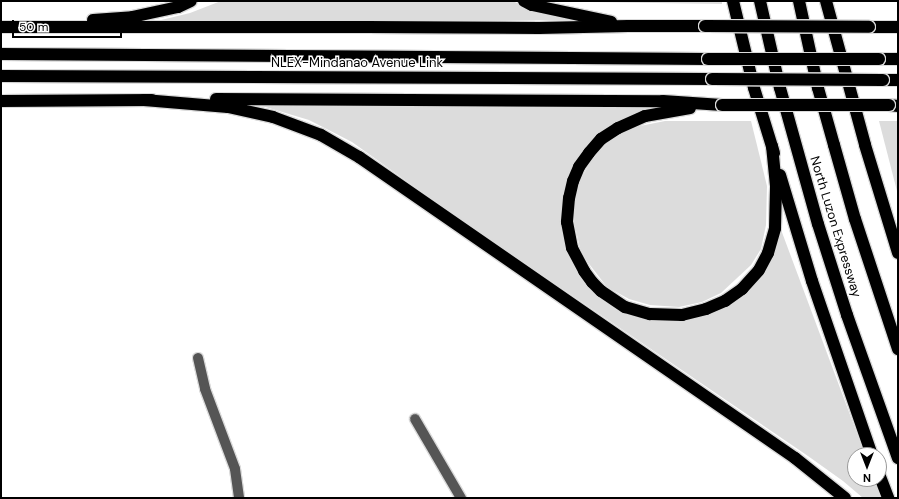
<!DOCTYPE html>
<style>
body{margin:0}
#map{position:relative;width:899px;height:499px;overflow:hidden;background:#fff;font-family:"DM Sans",sans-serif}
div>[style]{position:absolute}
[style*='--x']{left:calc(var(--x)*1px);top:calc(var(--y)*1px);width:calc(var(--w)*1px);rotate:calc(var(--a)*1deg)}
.green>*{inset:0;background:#dcdcdc}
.roads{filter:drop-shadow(1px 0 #dbdbdb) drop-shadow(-1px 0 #dbdbdb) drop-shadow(0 1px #dbdbdb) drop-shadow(0 -1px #dbdbdb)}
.minor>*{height:10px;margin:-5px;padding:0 5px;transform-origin:5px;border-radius:5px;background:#555}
.highway>*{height:12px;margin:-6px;padding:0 6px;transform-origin:6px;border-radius:6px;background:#000}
.bridges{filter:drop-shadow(1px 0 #dbdbdb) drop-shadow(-1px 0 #dbdbdb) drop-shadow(0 1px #dbdbdb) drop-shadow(0 -1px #dbdbdb)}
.highway-bridge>*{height:12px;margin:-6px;padding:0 6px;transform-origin:6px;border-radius:6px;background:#000}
span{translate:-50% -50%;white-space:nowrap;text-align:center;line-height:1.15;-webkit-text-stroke:3px #fff;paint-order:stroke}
.street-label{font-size:13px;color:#000}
.frame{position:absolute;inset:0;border:2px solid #000;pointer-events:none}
.north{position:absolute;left:847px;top:447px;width:40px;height:40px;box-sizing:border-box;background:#fff;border:1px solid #999;border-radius:50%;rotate:180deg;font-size:11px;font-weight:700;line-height:16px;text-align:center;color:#000}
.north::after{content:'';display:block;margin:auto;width:14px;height:18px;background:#000;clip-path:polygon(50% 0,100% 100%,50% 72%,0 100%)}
.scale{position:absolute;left:12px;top:20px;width:110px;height:18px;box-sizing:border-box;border:2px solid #000;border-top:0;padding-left:5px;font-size:12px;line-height:14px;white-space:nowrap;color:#000;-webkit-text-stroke:3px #fff;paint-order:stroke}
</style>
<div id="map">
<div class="green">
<i style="clip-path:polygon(221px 1px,513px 1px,530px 10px,575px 20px,149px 23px,190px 13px)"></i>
<i style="clip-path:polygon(578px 1px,722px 1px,722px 4px,589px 2px)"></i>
<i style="clip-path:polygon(252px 103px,566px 108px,662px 105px,615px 123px,597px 135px,574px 163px,568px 178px,563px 198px,561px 222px,563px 237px,568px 253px,579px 274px,598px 296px,649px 319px,683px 321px,745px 293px,764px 274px,774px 255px,780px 227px,865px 455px,855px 455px,855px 479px,875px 479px,883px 498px,863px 498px,843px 481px,808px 456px,457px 217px,352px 142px,309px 120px)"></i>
<i style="clip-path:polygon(665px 121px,751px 121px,767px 186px,766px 225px,761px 249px,751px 265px,721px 293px,702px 302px,679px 307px,650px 305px,629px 299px,607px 287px,586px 260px,580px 248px,574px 222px,575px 199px,579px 183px,594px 155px,617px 135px,635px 127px)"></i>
<i style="clip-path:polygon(879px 121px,898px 121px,898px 195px)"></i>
</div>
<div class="roads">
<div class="minor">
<i style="--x:198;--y:358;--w:32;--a:77"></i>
<i style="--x:205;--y:389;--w:85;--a:69.4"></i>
<i style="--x:235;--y:469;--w:29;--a:82"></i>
<i style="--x:415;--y:419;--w:91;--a:59.8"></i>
</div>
<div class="highway">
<i style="--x:524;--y:1;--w:9;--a:27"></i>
<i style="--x:532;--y:5;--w:81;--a:12.1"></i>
<i style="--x:733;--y:1;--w:89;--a:76.4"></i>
<i style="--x:754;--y:88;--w:68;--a:72.9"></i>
<i style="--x:760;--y:1;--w:89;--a:77.1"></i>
<i style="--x:780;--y:88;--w:141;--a:74.4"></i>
<i style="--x:818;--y:224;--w:96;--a:72.3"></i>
<i style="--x:847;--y:315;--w:152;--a:70.4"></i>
<i style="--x:799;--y:1;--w:89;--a:77.7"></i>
<i style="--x:818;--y:88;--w:59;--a:74.3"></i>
<i style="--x:834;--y:145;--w:77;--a:74.2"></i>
<i style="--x:855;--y:219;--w:137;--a:71.7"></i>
<i style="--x:826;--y:1;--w:149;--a:74.8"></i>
<i style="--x:865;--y:145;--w:113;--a:73"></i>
<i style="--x:93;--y:20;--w:39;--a:-4"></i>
<i style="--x:132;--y:17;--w:47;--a:-12.3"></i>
<i style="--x:178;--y:7;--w:14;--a:-25"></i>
<i style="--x:1;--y:27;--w:366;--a:0"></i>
<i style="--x:367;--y:27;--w:172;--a:0.3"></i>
<i style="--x:539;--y:28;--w:89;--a:-1.3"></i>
<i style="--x:628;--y:26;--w:77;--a:0"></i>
<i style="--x:869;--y:27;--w:29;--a:0"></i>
<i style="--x:1;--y:54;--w:707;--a:0.41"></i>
<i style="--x:879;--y:59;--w:19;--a:0"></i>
<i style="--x:1;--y:76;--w:711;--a:0.24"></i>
<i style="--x:883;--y:80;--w:15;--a:0"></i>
<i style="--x:216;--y:99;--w:447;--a:0.3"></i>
<i style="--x:663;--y:101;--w:59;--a:3.9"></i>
<i style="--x:144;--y:100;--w:84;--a:4.8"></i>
<i style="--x:228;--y:107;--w:46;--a:12.5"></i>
<i style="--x:273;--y:117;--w:51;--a:20.6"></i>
<i style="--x:321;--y:135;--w:44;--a:30.1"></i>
<i style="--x:359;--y:157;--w:530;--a:34.62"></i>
<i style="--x:795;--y:458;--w:64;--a:38.7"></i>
<i style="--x:1;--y:101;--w:151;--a:-0.4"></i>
<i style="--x:889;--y:105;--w:9;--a:6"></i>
<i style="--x:690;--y:108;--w:46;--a:169.9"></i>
<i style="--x:645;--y:116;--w:30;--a:156"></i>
<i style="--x:618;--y:128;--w:20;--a:147"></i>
<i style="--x:601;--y:139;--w:18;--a:131"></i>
<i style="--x:589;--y:153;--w:17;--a:126"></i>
<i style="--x:579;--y:167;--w:15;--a:113"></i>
<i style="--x:573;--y:181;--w:17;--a:103"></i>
<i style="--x:569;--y:198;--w:24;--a:95"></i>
<i style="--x:567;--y:222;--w:26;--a:79"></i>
<i style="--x:572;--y:248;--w:26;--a:62"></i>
<i style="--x:584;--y:271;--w:14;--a:54"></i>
<i style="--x:592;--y:282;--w:13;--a:45"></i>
<i style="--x:601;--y:291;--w:29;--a:34"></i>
<i style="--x:625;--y:307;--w:26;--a:16"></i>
<i style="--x:650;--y:314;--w:32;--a:2"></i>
<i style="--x:682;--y:315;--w:25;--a:-14"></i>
<i style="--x:706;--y:309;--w:21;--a:-23"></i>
<i style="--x:725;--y:301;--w:21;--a:-35"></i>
<i style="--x:742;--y:289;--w:25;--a:-48"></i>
<i style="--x:759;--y:270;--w:19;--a:-62"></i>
<i style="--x:768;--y:253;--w:26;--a:-74"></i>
<i style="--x:775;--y:228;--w:42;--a:-88.6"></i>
<i style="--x:776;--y:186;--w:40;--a:-95.7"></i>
<i style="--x:780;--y:175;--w:111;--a:73.2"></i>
<i style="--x:812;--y:281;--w:184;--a:71"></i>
<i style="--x:879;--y:474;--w:26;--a:69"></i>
</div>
</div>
<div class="bridges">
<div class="highway-bridge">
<i style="--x:705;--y:26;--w:164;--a:0.3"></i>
<i style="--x:708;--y:59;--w:171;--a:0"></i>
<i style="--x:712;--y:79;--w:171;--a:0.3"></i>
<i style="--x:722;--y:105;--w:167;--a:0"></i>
</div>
</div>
<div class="street-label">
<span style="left:357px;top:63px">NLEX-Mindanao Avenue Link</span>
<span style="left:835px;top:227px;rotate:73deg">North Luzon Expressway</span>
</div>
<div class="frame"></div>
<div class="north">N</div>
<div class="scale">50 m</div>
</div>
